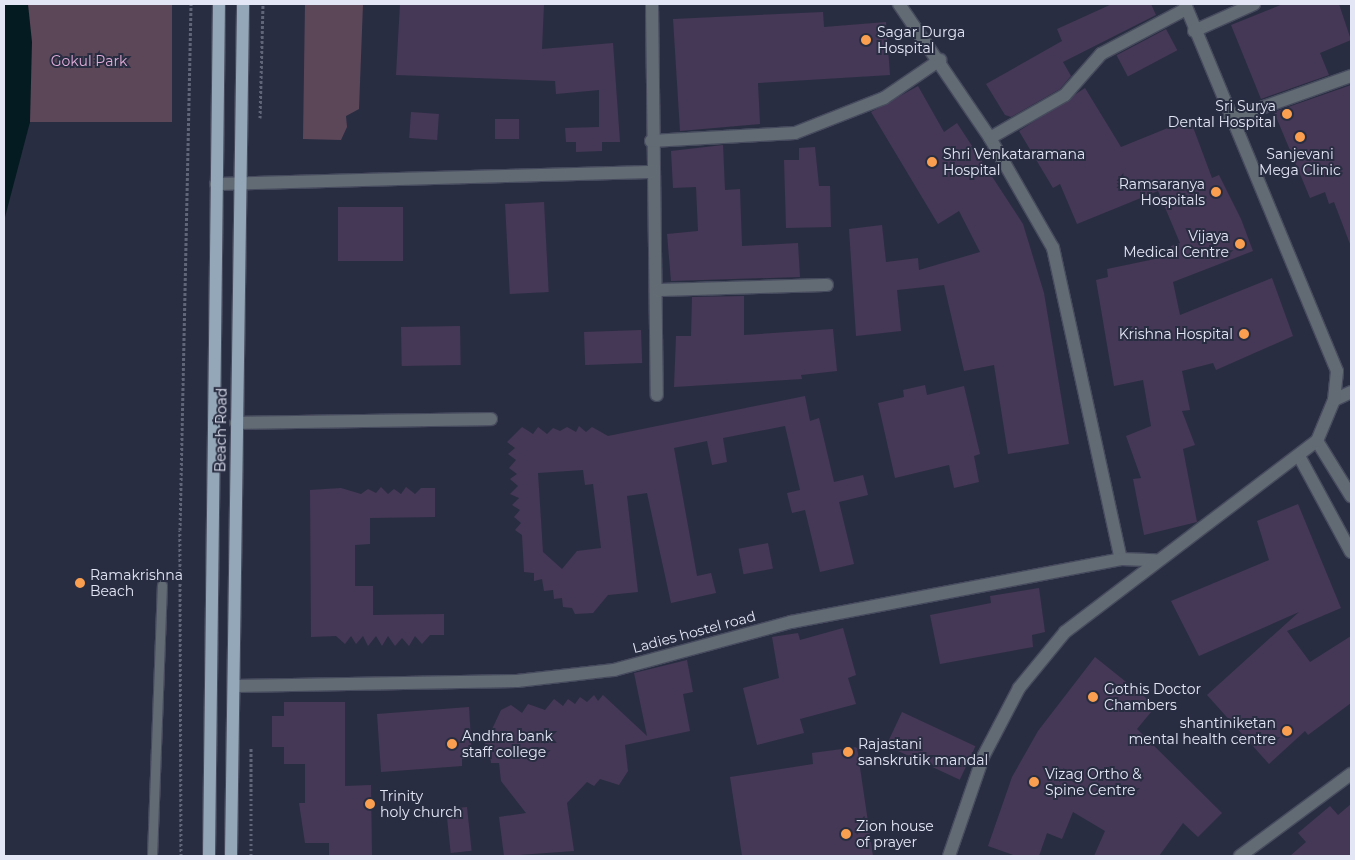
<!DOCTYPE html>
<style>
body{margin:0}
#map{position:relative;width:1355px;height:860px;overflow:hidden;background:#292d42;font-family:Montserrat,sans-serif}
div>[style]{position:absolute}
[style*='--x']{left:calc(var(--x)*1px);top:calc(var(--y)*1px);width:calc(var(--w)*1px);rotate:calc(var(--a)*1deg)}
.green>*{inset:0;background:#5c4759;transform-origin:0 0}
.water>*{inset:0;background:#041b21}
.building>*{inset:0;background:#453856;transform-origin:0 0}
.path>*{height:3px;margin-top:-1.5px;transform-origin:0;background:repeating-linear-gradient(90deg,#616578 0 2.5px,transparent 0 5px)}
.roads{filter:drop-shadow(1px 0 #474b5e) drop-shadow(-1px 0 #474b5e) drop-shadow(0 1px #474b5e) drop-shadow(0 -1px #474b5e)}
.service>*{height:9px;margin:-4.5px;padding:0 4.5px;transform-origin:4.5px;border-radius:4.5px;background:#626b73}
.minor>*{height:12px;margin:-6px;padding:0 6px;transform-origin:6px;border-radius:6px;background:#626b73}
.tertiary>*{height:12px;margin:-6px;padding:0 6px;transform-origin:6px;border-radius:6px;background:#626b73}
.primary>*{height:12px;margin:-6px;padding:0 6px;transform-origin:6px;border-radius:6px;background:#94a7b8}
.dots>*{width:14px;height:14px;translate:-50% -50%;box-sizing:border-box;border:2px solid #292d42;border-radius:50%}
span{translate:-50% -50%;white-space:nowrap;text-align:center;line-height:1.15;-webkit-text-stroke:4px #292d42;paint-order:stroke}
.poi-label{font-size:14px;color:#e3e6f4}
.left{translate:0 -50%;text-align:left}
.right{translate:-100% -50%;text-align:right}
.park-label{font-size:14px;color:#e2add9}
.street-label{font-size:14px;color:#e3e6f4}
.frame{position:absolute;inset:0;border:5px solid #e3e6f4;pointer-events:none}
</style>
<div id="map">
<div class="green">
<i style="left:28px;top:4px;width:144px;height:118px"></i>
<i style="clip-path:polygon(305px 4px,363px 4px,359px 109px,346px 116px,347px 127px,341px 140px,303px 139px)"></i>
</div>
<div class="water">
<i style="clip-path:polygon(4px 4px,28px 4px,32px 42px,30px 122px,4px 221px)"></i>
</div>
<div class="building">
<i style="clip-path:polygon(400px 4px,544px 4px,542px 49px,613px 43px,620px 142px,602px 142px,602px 151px,576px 152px,576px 142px,566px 142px,565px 128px,599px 127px,599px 90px,556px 94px,555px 81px,396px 75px)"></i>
<i style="clip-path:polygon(1112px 4px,1151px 4px,1156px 15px,1063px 62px,1071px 76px,1060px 89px,1011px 117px,1005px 115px,986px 84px,1062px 41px,1057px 29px)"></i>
<i style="clip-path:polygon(1283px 4px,1339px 4px,1351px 40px,1320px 53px,1329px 75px,1261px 99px,1231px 25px)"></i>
<i style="clip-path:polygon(823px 12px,824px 27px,886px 22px,890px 75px,758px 83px,760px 124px,680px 131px,673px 19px)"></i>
<i style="left:1166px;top:29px;width:24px;height:56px;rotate:62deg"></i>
<i style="clip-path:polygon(1351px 85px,1351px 244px,1350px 244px,1334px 202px,1329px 204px,1325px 192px,1310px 198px,1274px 112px)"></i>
<i style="clip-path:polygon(918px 86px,944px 132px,957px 123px,1023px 224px,1044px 293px,1069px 444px,1008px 454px,994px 365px,964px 371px,944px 285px,897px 290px,901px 331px,856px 336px,849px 229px,882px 225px,886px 262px,918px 258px,919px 270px,980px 252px,959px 211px,938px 224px,871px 112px)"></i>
<i style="clip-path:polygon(1085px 88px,1121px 147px,1190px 119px,1212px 178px,1219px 175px,1241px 219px,1253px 251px,1173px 282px,1180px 315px,1272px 278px,1293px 336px,1216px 370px,1213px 363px,1182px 371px,1190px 410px,1182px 411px,1195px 445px,1183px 449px,1197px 522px,1144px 535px,1133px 479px,1141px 478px,1126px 436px,1151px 426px,1143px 380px,1114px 386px,1096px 280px,1108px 277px,1107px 269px,1174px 255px,1171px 246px,1180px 243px,1158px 191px,1077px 224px,1060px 184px,1053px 188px,1019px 131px)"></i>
<i style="left:411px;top:112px;width:28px;height:26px;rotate:4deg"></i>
<i style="left:519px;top:119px;width:20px;height:24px;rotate:90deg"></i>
<i style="clip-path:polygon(723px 145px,725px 190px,740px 189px,742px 246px,798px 243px,800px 277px,671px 281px,667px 234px,698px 231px,696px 187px,673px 188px,671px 151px)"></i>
<i style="clip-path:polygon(815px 147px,819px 186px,830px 186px,831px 227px,786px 228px,784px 160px,799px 160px,799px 148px)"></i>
<i style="left:544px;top:202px;width:90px;height:39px;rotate:87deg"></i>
<i style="left:338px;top:207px;width:65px;height:54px"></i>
<i style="clip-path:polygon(744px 296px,744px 335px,833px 329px,837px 371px,801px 375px,802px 379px,674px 387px,676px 336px,691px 336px,692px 297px)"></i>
<i style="left:460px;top:326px;width:39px;height:59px;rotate:89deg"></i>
<i style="left:641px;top:330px;width:33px;height:57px;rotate:88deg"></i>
<i style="clip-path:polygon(925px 385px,927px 395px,964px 386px,980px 454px,974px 456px,979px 482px,954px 488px,949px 465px,895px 478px,878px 403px,904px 397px,903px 390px)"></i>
<i style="clip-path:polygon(evenodd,805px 396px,810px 421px,819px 418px,834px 482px,863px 475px,868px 495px,839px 502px,854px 564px,820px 572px,805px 510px,792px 513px,787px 493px,800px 490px,785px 426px,723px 438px,727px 462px,712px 465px,707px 441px,674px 448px,697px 576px,711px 573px,716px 593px,671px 603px,647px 493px,627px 496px,638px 592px,608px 595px,593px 613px,575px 614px,572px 608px,563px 607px,562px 598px,554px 599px,553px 590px,544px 591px,542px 579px,534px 581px,534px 573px,524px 572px,522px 535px,515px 530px,521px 523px,514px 517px,520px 510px,512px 505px,519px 498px,510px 494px,518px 486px,510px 479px,517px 474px,509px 468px,516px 460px,508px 454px,515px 448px,507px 442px,522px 427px,533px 434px,538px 427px,547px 434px,553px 428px,560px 431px,567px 427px,576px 432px,579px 426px,586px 432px,592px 427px,608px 436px,805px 396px,583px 470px,585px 485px,593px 484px,601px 548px,577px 551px,562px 569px,543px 552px,538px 473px,583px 470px)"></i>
<i style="clip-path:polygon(381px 487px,388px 494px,394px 489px,401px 494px,406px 487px,415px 494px,421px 488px,435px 488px,435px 517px,370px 518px,370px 544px,355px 545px,355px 586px,373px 586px,373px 615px,444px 614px,444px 635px,430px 635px,422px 644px,415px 636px,409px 646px,402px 638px,395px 646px,388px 636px,382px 646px,376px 636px,368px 646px,363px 636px,356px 644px,351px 636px,345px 644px,336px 636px,311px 637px,310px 490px,341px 488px,361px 494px,368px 489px,376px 493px)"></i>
<i style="clip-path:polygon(1298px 504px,1341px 608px,1287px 631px,1310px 662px,1351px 636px,1351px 703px,1308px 735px,1305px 731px,1269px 764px,1207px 695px,1299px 612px,1199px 656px,1171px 601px,1269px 560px,1257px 521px)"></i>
<i style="left:768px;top:543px;width:26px;height:30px;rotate:79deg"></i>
<i style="clip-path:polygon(1039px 588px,1045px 632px,1032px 635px,1033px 647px,940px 664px,930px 615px,991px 603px,990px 596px)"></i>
<i style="clip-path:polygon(843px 628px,856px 675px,848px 678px,856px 704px,800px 719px,804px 733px,757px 745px,743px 688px,779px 678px,772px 637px,798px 633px,800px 640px)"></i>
<i style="clip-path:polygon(1095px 657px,1156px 706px,1137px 729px,1222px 813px,1198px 837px,1183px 823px,1159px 856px,1094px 856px,1105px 831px,1073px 812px,1062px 839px,1047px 833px,1039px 856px,1016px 856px,988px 846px,1012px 777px,1038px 731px)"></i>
<i style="clip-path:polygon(687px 660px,693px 692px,683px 694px,690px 731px,625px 745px,628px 771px,619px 785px,600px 779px,594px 786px,587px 782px,567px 803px,574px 851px,504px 856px,499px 817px,526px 813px,501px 781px,499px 763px,491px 763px,490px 755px,479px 757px,501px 710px,511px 705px,522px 713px,528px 704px,545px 710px,554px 699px,563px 706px,568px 699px,575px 704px,580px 697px,587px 702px,594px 695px,598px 701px,603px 695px,647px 736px,634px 673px)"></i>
<i style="clip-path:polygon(284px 702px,345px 702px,345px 786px,371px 785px,372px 856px,329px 856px,329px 843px,305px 843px,299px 803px,305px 803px,305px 764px,284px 764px,284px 747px,272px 747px,272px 716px,284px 716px)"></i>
<i style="clip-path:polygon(469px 707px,472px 757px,462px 759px,462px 766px,381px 772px,377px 714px)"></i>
<i style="left:902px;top:712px;width:81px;height:37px;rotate:25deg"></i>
<i style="clip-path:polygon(857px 747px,873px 856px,742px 856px,730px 777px,813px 764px,812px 753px)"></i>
<i style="clip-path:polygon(1351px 804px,1351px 856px,1290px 856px,1306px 842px,1298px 833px,1330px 806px,1338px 815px)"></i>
<i style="left:467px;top:807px;width:44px;height:21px;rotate:84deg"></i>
</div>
<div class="path">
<i style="--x:260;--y:118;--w:114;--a:-88.5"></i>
<i style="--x:181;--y:856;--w:326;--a:-90.2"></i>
<i style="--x:180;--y:530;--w:526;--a:-88.8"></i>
<i style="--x:251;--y:856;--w:109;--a:-90"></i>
</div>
<div class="roads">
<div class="service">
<i style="--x:152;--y:856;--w:271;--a:-87.9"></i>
</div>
<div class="minor">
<i style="--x:652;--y:4;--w:391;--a:89.3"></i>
<i style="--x:899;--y:4;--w:162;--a:55.8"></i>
<i style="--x:990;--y:138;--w:127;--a:60.2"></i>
<i style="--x:1053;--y:248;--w:318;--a:77.7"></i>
<i style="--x:1194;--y:31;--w:66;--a:-24.2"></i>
<i style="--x:1230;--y:119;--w:128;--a:-19.6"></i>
<i style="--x:990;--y:138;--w:86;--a:-29.8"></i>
<i style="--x:1065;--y:95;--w:55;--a:-48.7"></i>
<i style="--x:1101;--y:54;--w:96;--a:-27.9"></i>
<i style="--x:651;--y:141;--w:144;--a:-3.2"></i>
<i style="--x:795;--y:133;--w:96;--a:-21.5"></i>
<i style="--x:884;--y:98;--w:68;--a:-34.2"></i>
<i style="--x:216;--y:184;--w:436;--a:-1.6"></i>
<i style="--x:658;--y:290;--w:169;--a:-1.7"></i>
<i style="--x:1334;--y:400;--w:19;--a:-25"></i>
<i style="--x:236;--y:423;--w:255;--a:-0.9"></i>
<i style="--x:235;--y:686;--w:282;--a:-1"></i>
<i style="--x:517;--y:681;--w:98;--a:-6.5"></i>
<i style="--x:614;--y:670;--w:183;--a:-15.2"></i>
<i style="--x:791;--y:622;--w:336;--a:-10.8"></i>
<i style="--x:1121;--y:559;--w:34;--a:2"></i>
<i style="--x:1240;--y:856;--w:138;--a:-36.5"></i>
</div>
<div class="tertiary">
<i style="--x:1317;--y:441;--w:65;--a:58.3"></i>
<i style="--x:1299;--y:456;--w:109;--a:61.6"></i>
<i style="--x:949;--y:856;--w:105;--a:-71"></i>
<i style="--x:983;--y:757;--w:78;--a:-62.4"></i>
<i style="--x:1019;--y:688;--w:72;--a:-50.6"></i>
<i style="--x:1065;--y:632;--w:316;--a:-37.2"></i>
<i style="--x:1317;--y:441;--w:44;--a:-67.5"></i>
<i style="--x:1334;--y:400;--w:29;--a:-84"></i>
<i style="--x:1337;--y:371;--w:397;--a:-112.5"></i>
</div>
<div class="primary">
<i style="--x:209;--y:856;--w:852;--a:-89.33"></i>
<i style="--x:231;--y:856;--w:852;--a:-89.19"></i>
</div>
</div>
<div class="dots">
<i style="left:866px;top:40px;background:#fa9f4f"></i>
<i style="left:1287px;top:114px;background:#fa9f4f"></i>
<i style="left:1300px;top:137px;background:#fa9f4f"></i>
<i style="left:932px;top:162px;background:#fa9f4f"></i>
<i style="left:1216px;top:192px;background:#fa9f4f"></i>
<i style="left:1240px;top:244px;background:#fa9f4f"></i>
<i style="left:1244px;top:334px;background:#fa9f4f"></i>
<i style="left:80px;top:583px;background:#fa9f4f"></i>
<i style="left:1093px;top:697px;background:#fa9f4f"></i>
<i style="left:1287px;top:731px;background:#fa9f4f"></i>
<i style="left:452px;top:744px;background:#fa9f4f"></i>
<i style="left:848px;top:752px;background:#fa9f4f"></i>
<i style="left:1034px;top:782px;background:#fa9f4f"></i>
<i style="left:370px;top:804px;background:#fa9f4f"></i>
<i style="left:846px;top:834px;background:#fa9f4f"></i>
</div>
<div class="poi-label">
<span class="left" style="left:877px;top:40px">Sagar Durga<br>Hospital</span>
<span class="right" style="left:1276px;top:114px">Sri Surya<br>Dental Hospital</span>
<span class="left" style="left:943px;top:162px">Shri Venkataramana<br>Hospital</span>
<span style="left:1300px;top:162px">Sanjevani<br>Mega Clinic</span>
<span class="right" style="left:1205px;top:192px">Ramsaranya<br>Hospitals</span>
<span class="right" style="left:1229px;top:244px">Vijaya<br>Medical Centre</span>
<span class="right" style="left:1233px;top:334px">Krishna Hospital</span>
<span class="left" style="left:90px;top:583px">Ramakrishna<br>Beach</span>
<span class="left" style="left:1104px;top:697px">Gothis Doctor<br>Chambers</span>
<span class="right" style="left:1276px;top:731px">shantiniketan<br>mental health centre</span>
<span class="left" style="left:462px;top:744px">Andhra bank<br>staff college</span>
<span class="left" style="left:858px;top:752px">Rajastani<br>sanskrutik mandal</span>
<span class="left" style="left:1045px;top:782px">Vizag Ortho &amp;<br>Spine Centre</span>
<span class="left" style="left:380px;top:804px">Trinity<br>holy church</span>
<span class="left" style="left:856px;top:834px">Zion house<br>of prayer</span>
</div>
<div class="park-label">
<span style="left:89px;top:61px">Gokul Park</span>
</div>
<div class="street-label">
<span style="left:221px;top:430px;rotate:-89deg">Beach Road</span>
<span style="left:694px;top:632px;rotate:-15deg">Ladies hostel road</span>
</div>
<div class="frame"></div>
</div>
